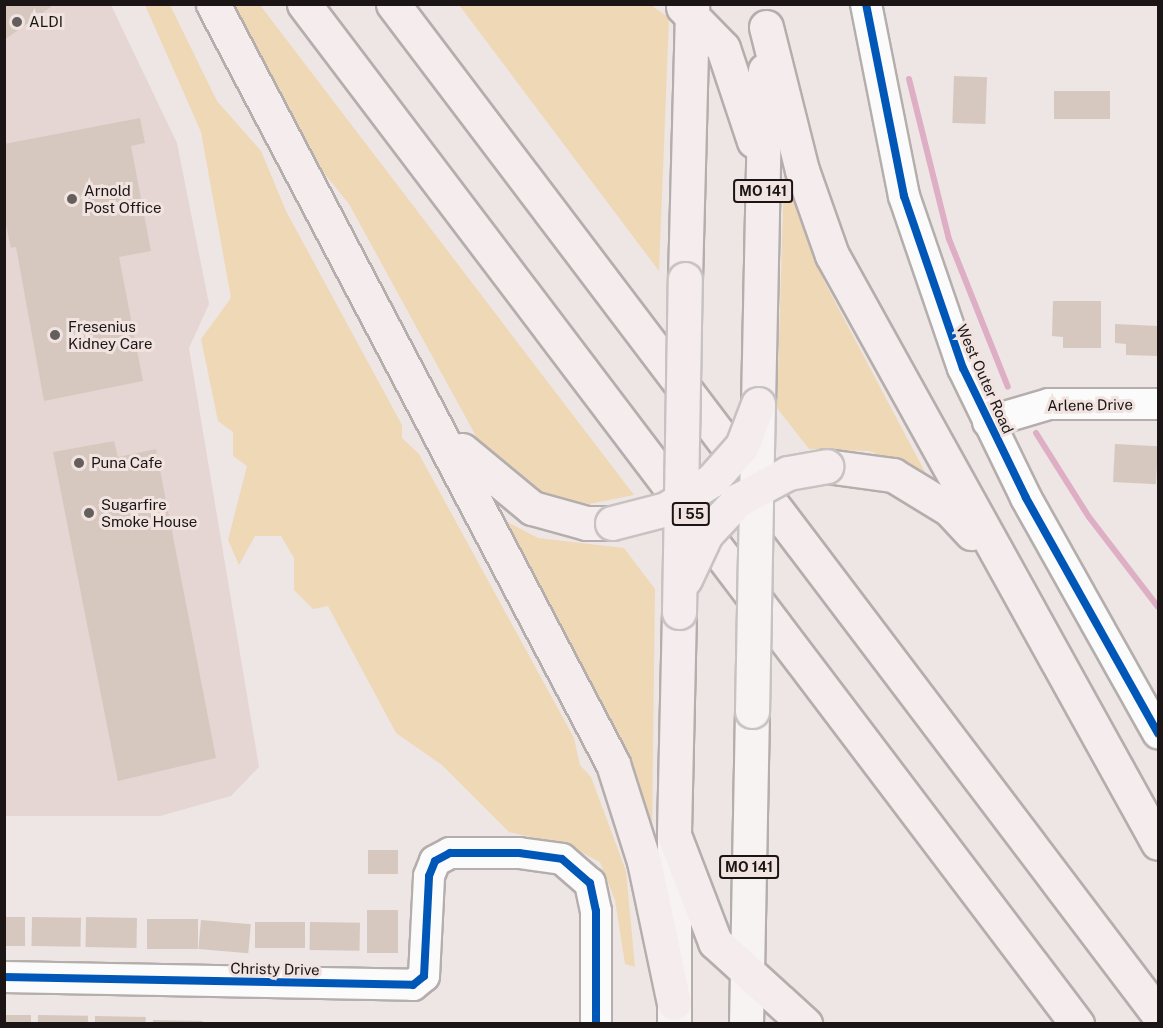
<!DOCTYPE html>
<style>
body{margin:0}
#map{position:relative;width:1163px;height:1028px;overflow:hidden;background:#ede6e4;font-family:"Public Sans",sans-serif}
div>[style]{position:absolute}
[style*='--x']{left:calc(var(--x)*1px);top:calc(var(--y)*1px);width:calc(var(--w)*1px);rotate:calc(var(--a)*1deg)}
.built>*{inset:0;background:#e6d6d3}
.green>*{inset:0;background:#efd8b6}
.stream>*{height:6px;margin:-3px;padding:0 3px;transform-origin:3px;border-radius:3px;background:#deaec4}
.building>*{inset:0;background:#d6c8bf;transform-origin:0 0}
.roads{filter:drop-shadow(2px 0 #b4aeac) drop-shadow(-2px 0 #b4aeac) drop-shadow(0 2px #b4aeac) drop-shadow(0 -2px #b4aeac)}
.minor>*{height:30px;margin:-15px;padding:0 15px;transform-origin:15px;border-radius:15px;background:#fcfbfb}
.major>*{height:33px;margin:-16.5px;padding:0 16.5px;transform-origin:16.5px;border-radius:16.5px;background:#f7f3f2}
.highway>*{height:33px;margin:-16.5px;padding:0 16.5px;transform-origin:16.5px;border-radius:16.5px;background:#f5eded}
.bridges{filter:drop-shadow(2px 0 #c7c3c2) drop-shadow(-2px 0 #c7c3c2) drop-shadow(0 2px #c7c3c2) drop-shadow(0 -2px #c7c3c2)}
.major-bridge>*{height:33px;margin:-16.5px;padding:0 16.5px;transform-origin:16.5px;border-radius:16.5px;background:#f7f3f2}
.highway-bridge>*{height:33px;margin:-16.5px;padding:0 16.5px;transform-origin:16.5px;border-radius:16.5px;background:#f5eded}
.cycleway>*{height:8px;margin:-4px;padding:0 4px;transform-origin:4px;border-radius:4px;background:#0057b8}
.dots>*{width:16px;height:16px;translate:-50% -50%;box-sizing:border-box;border:3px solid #f1e3e0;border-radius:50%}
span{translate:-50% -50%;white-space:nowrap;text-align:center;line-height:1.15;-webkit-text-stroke:6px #f1e3e0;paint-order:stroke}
.shield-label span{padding:2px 4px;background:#f1e3e0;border:2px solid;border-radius:4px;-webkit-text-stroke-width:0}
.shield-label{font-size:14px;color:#1b1615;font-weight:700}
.poi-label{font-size:15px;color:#1b1615}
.left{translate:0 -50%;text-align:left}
.street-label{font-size:15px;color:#1b1615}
.frame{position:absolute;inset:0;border:6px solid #1b1615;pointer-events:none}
</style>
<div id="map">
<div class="built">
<i style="clip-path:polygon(5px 5px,111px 5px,177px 143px,209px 304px,189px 348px,259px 767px,231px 796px,160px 816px,5px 816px)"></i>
</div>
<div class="green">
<i style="clip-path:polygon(145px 5px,170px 5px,217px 101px,261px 151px,286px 211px,402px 425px,402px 438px,419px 454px,574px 738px,580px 765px,591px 777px,626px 871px,635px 967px,625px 964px,615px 900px,600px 862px,567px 845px,509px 832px,442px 765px,396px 733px,328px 606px,313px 609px,294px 590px,294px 558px,281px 536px,255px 536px,239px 565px,228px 540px,247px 466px,233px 456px,233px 432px,218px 421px,201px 339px,231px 298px,201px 132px)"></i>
<i style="clip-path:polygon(229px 5px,260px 5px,634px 495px,589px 504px,551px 498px,529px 488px,477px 438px,349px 204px,311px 157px)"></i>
<i style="clip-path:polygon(459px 5px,651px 5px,669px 18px,659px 271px)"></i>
<i style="clip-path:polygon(784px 174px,825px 283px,925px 472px,869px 451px,809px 449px,777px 408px)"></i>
<i style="clip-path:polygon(496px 516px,538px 538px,624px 548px,655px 589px,652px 834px)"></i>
</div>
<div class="stream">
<i style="--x:909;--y:79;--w:165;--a:76"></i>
<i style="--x:949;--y:239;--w:159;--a:68.3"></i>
<i style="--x:1036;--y:433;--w:99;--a:57.8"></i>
<i style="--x:1089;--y:517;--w:113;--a:52.5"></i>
</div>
<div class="building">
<i style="clip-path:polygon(4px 4px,55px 4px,4px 40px)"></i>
<i style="left:954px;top:76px;width:33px;height:47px;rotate:2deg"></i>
<i style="left:1054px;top:91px;width:56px;height:28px"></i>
<i style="clip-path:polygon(140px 118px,145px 143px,131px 146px,151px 251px,119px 257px,143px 381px,44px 401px,16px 247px,11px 248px,4px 217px,4px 144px)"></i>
<i style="clip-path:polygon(1053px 301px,1101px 301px,1101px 348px,1063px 348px,1063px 337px,1052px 336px)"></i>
<i style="clip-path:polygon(1115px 324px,1158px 326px,1158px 356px,1126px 355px,1126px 344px,1115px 343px)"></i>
<i style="clip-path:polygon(114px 441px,118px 457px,156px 449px,216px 758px,118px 781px,53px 452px)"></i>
<i style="left:1115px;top:444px;width:43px;height:38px;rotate:3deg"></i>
<i style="left:398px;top:850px;width:24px;height:30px;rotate:90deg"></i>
<i style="left:367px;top:910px;width:31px;height:43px"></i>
<i style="left:4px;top:917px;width:21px;height:29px"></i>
<i style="left:32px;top:917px;width:49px;height:29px;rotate:1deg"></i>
<i style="left:86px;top:917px;width:51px;height:30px;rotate:1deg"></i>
<i style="left:147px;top:919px;width:51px;height:30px"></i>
<i style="left:201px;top:920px;width:50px;height:29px;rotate:5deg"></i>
<i style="left:255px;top:922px;width:50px;height:26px"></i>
<i style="left:310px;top:922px;width:50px;height:28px;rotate:1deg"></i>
<i style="left:4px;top:1015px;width:27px;height:9px"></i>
<i style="left:38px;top:1015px;width:50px;height:9px;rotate:1deg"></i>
<i style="clip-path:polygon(95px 1016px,146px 1017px,145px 1024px,95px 1024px)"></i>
<i style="clip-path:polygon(153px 1020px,203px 1021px,203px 1024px,153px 1024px)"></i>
</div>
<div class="roads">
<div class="minor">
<i style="--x:866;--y:4;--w:196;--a:78.8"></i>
<i style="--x:904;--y:196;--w:182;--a:71.1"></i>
<i style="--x:963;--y:368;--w:144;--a:64.1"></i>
<i style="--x:1026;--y:498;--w:270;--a:60.7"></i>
<i style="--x:988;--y:422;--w:64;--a:-16.4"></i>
<i style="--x:1049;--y:404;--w:109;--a:0"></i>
<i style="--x:4;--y:977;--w:409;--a:1.1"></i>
<i style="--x:413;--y:985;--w:14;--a:-39"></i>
<i style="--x:424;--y:976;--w:100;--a:-87.1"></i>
<i style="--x:429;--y:876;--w:16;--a:-68"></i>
<i style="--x:435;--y:861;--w:17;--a:-28"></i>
<i style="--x:450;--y:853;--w:69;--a:0"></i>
<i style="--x:519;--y:853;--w:43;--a:7.9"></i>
<i style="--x:562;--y:859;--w:37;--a:41"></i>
<i style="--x:590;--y:883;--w:29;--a:78"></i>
<i style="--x:596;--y:911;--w:113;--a:90"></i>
</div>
<div class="major">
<i style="--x:674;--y:1024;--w:187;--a:-90"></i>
<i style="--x:746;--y:1024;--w:313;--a:-88.9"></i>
</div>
<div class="highway">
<i style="--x:213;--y:4;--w:859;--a:62.24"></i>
<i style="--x:613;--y:764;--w:102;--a:72.3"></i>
<i style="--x:644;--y:861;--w:145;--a:78.1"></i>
<i style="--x:304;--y:4;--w:1280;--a:52.84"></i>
<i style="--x:393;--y:4;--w:1267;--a:52.86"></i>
<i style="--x:683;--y:7;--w:57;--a:45.7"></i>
<i style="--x:723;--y:48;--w:98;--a:71.6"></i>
<i style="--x:766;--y:27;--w:147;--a:75.9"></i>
<i style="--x:802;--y:170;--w:90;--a:70.6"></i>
<i style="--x:832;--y:255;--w:672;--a:61"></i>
<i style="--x:685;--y:279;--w:275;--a:-88.5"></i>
<i style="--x:758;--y:404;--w:334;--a:-88.8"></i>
<i style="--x:462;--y:450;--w:91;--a:39.6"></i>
<i style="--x:532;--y:508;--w:56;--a:15.5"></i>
<i style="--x:586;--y:523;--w:26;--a:0"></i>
<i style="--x:826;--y:466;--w:68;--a:7.7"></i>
<i style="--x:893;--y:475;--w:66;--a:31.3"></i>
<i style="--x:949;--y:509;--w:33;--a:47"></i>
<i style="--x:679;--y:612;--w:223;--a:91.3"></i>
<i style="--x:674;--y:835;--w:115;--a:69"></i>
<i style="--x:715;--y:942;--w:122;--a:42.3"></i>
</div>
</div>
<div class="bridges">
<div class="major-bridge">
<i style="--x:752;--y:711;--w:304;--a:-88.9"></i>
</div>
<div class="highway-bridge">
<i style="--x:612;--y:523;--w:56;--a:-14.5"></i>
<i style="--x:666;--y:509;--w:54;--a:-32.2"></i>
<i style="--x:712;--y:480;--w:45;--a:-48.6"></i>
<i style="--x:742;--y:446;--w:45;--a:-69.1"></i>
<i style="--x:685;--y:579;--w:50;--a:-65"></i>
<i style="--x:706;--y:534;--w:47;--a:-46.7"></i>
<i style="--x:738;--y:500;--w:57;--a:-28.4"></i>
<i style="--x:788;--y:473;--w:39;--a:-10"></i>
<i style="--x:679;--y:612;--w:333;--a:-89"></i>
</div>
</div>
<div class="cycleway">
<i style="--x:866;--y:4;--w:196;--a:78.8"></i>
<i style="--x:904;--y:196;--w:182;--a:71.1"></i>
<i style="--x:963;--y:368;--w:144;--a:64.1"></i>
<i style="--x:1026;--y:498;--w:270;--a:60.7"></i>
<i style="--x:4;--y:977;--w:409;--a:1.1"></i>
<i style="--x:413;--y:985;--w:14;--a:-39"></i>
<i style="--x:424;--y:976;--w:100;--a:-87.1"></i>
<i style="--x:429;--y:876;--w:16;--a:-68"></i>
<i style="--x:435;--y:861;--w:17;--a:-28"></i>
<i style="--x:450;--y:853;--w:69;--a:0"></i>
<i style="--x:519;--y:853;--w:43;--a:7.9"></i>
<i style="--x:562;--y:859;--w:37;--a:41"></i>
<i style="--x:590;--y:883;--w:29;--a:78"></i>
<i style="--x:596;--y:911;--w:113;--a:90"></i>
</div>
<div class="dots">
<i style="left:17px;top:22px;background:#645f5d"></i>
<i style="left:72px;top:199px;background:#645f5d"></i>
<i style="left:55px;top:335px;background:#645f5d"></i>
<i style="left:79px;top:463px;background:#645f5d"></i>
<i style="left:89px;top:513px;background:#645f5d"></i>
</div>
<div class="shield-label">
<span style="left:763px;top:191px">MO 141</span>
<span style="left:691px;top:514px">I 55</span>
<span style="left:749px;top:867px">MO 141</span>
</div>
<div class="poi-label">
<span class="left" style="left:29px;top:22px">ALDI</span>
<span class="left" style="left:84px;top:199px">Arnold<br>Post Office</span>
<span class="left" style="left:68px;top:335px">Fresenius<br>Kidney Care</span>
<span class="left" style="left:91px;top:463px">Puna Cafe</span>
<span class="left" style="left:101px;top:513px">Sugarfire<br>Smoke House</span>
</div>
<div class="street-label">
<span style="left:985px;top:379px;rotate:66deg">West Outer Road</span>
<span style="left:1090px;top:405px;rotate:-1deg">Arlene Drive</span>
<span style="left:275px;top:969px;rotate:1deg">Christy Drive</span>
</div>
<div class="frame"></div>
</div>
